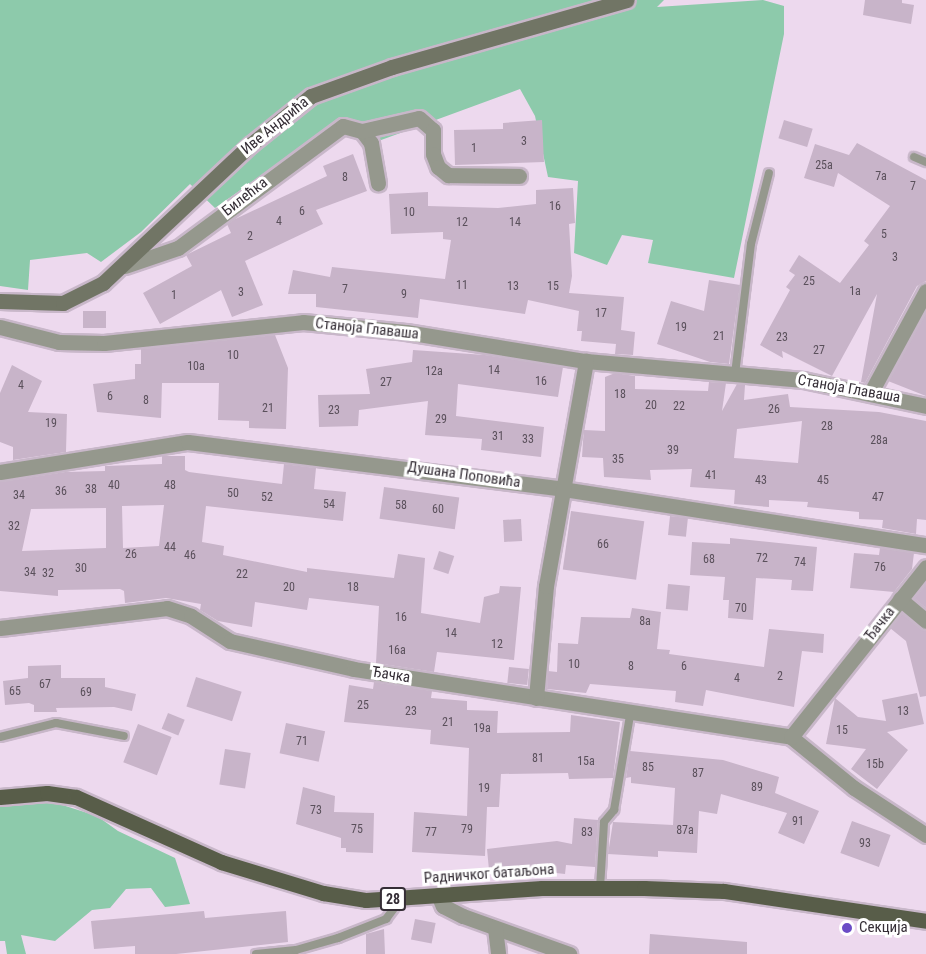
<!DOCTYPE html>
<meta charset="utf-8">
<style>
body{margin:0}
#map{position:relative;width:926px;height:954px;overflow:hidden;background:#edd9ee;font-family:"Roboto Condensed",sans-serif}
div>[style]{position:absolute}
[style*='--x']{left:calc(var(--x)*1px);top:calc(var(--y)*1px);width:calc(var(--w)*1px);rotate:calc(var(--a)*1deg)}
.green>*{inset:0;background:#8dcaab}
.building>*{inset:0;background:#c8b4c9;transform-origin:0 0}
.roads{filter:drop-shadow(2px 0 #c8b7c9) drop-shadow(-2px 0 #c8b7c9) drop-shadow(0 2px #c8b7c9) drop-shadow(0 -2px #c8b7c9)}
.lane>*{height:8px;margin:-4px;padding:0 4px;transform-origin:4px;border-radius:4px;background:#95988d}
.street>*{height:15px;margin:-7.5px;padding:0 7.5px;transform-origin:7.5px;border-radius:7.5px;background:#95988d}
.secondary>*{height:15px;margin:-7.5px;padding:0 7.5px;transform-origin:7.5px;border-radius:7.5px;background:#717565}
.primary>*{height:15px;margin:-7.5px;padding:0 7.5px;transform-origin:7.5px;border-radius:7.5px;background:#585d49}
.dots>*{width:16px;height:16px;translate:-50% -50%;box-sizing:border-box;border:3px solid #fff;border-radius:50%}
span{translate:-50% -50%;white-space:nowrap;text-align:center;line-height:1.15;-webkit-text-stroke:6px #fff;paint-order:stroke}
.number-label{font-size:12px;color:#5a505b}
.number-label span{-webkit-text-stroke-width:0}
.shield-label span{padding:2px 4px;background:#fff;border:2px solid;border-radius:4px;-webkit-text-stroke-width:0}
.shield-label{font-size:14px;color:#352e36;font-weight:700}
.street-label{font-size:15px;color:#352e36}
.poi-label{font-size:15px;color:#352e36}
.left{translate:0 -50%;text-align:left}
</style>
<div id="map">
<div class="green">
<i style="clip-path:polygon(0 0,664px 0,657px 7px,763px 0,784px 6px,784px 34px,734px 278px,648px 263px,653px 240px,622px 235px,607px 265px,574px 253px,578px 181px,548px 177px,535px 116px,520px 89px,373px 143px,336px 123px,215px 208px,190px 184px,141px 232px,101px 262px,87px 253px,30px 260px,28px 290px,0 286px)"></i>
<i style="clip-path:polygon(18px 801px,56px 803px,97px 816px,118px 831px,175px 858px,190px 904px,165px 907px,151px 888px,126px 889px,110px 908px,92px 910px,55px 941px,21px 935px,26px 954px,7px 954px,5px 941px,0 941px,0 804px)"></i>
</div>
<div class="building">
<i style="clip-path:polygon(865px 0,902px 0,902px 3px,914px 5px,911px 24px,863px 15px)"></i>
<i style="clip-path:polygon(542px 120px,544px 162px,455px 165px,454px 130px,503px 129px,503px 123px)"></i>
<i style="left:784px;top:120px;width:30px;height:19px;rotate:17deg"></i>
<i style="clip-path:polygon(857px 143px,926px 180px,926px 281px,917px 286px,865px 383px,861px 382px,877px 294px,832px 376px,782px 351px,783px 358px,760px 345px,790px 290px,786px 287px,795px 275px,789px 271px,799px 255px,840px 283px,869px 245px,864px 241px,890px 206px,838px 173px,834px 187px,804px 178px,815px 144px,849px 155px)"></i>
<i style="clip-path:polygon(353px 154px,367px 191px,316px 210px,323px 224px,245px 261px,263px 305px,232px 317px,221px 290px,160px 324px,143px 293px,192px 266px,186px 255px,231px 233px,227px 224px,231px 221px,327px 176px,323px 166px)"></i>
<i style="clip-path:polygon(573px 188px,575px 223px,569px 224px,572px 276px,569px 293px,624px 297px,621px 330px,635px 332px,633px 355px,615px 354px,616px 344px,581px 341px,582px 331px,577px 331px,579px 311px,528px 300px,525px 314px,420px 299px,418px 318px,316px 307px,316px 294px,288px 294px,293px 270px,330px 277px,332px 267px,445px 279px,451px 240px,443px 239px,443px 232px,391px 234px,389px 194px,428px 192px,428px 206px,498px 208px,536px 204px,536px 190px)"></i>
<i style="clip-path:polygon(709px 280px,740px 285px,729px 364px,710px 362px,657px 344px,671px 301px,704px 311px)"></i>
<i style="left:106px;top:311px;width:17px;height:23px;rotate:90deg"></i>
<i style="clip-path:polygon(926px 311px,926px 396px,888px 381px)"></i>
<i style="clip-path:polygon(275px 335px,288px 368px,286px 429px,249px 428px,249px 421px,218px 420px,219px 383px,162px 383px,161px 418px,97px 412px,93px 384px,135px 379px,135px 364px,141px 364px,141px 349px)"></i>
<i style="clip-path:polygon(413px 350px,485px 355px,563px 367px,558px 397px,458px 384px,456px 416px,544px 427px,541px 457px,481px 450px,482px 439px,425px 435px,428px 401px,359px 410px,358px 426px,319px 427px,318px 395px,370px 394px,366px 369px,412px 362px)"></i>
<i style="clip-path:polygon(12px 365px,42px 381px,28px 412px,67px 414px,66px 452px,13px 460px,13px 447px,0 442px,0 393px)"></i>
<i style="clip-path:polygon(evenodd,615px 373px,635px 376px,635px 389px,708px 391px,709px 382px,726px 383px,722px 411px,737px 384px,745px 385px,744px 400px,788px 394px,790px 407px,879px 412px,926px 421px,926px 520px,917px 519px,916px 534px,882px 528px,883px 520px,859px 519px,859px 512px,807px 507px,808px 502px,769px 500px,769px 507px,734px 504px,735px 490px,690px 487px,692px 469px,650px 470px,651px 480px,604px 477px,603px 458px,582px 457px,583px 441px,584px 430px,605px 431px,605px 377px,615px 373px,802px 421px,798px 463px,734px 458px,737px 429px,802px 421px)"></i>
<i style="clip-path:polygon(evenodd,162px 456px,185px 456px,185px 470px,189px 472px,282px 484px,284px 464px,316px 468px,314px 489px,346px 492px,343px 521px,206px 506px,202px 542px,224px 546px,223px 555px,307px 572px,307px 568px,394px 578px,398px 554px,425px 558px,421px 613px,480px 623px,484px 597px,499px 593px,500px 586px,521px 587px,514px 660px,437px 652px,434px 672px,376px 663px,379px 606px,309px 598px,307px 610px,255px 602px,252px 627px,218px 621px,200px 610px,201px 604px,166px 598px,125px 603px,124px 591px,120px 589px,58px 590px,58px 596px,0 591px,0 482px,65px 472px,105px 471px,105px 466px,162px 464px,162px 456px,164px 505px,159px 546px,123px 548px,122px 506px,164px 505px,162px 456px,106px 508px,106px 548px,22px 551px,31px 509px,106px 508px)"></i>
<i style="left:384px;top:487px;width:76px;height:32px;rotate:8deg"></i>
<i style="left:571px;top:511px;width:74px;height:59px;rotate:8deg"></i>
<i style="left:670px;top:516px;width:18px;height:19px;rotate:6deg"></i>
<i style="left:521px;top:519px;width:22px;height:18px;rotate:87deg"></i>
<i style="clip-path:polygon(730px 538px,817px 547px,813px 591px,791px 590px,792px 580px,756px 578px,753px 620px,728px 618px,729px 600px,723px 600px,725px 577px,690px 575px,692px 542px,730px 544px)"></i>
<i style="clip-path:polygon(880px 548px,914px 553px,912px 569px,894px 592px,850px 588px,854px 553px,879px 555px)"></i>
<i style="left:439px;top:551px;width:16px;height:19px;rotate:18deg"></i>
<i style="clip-path:polygon(926px 583px,926px 608px,914px 598px)"></i>
<i style="left:668px;top:584px;width:22px;height:25px;rotate:5deg"></i>
<i style="clip-path:polygon(632px 608px,661px 612px,657px 649px,670px 650px,669px 654px,764px 667px,769px 629px,824px 634px,823px 653px,802px 651px,794px 707px,706px 690px,703px 706px,675px 702px,676px 691px,590px 684px,586px 693px,547px 689px,548px 671px,557px 672px,558px 643px,578px 644px,581px 617px,630px 618px)"></i>
<i style="clip-path:polygon(902px 613px,926px 631px,926px 696px,920px 697px,906px 641px,890px 628px)"></i>
<i style="clip-path:polygon(61px 665px,61px 678px,105px 678px,105px 687px,136px 694px,132px 711px,114px 707px,56px 708px,57px 712px,34px 712px,34px 705px,29px 703px,5px 705px,3px 681px,28px 678px,28px 666px)"></i>
<i style="left:509px;top:667px;width:20px;height:16px;rotate:6deg"></i>
<i style="left:196px;top:677px;width:48px;height:31px;rotate:18deg"></i>
<i style="clip-path:polygon(374px 682px,432px 691px,431px 698px,467px 701px,467px 710px,498px 711px,497px 733px,570px 732px,571px 715px,620px 722px,613px 778px,569px 779px,568px 773px,501px 774px,499px 807px,487px 807px,485px 856px,412px 852px,414px 812px,467px 816px,469px 748px,430px 744px,431px 730px,344px 722px,349px 685px,373px 689px)"></i>
<i style="clip-path:polygon(917px 693px,924px 724px,887px 732px,908px 750px,877px 789px,851px 769px,866px 749px,826px 744px,835px 698px,858px 717px,886px 721px,882px 700px)"></i>
<i style="left:168px;top:713px;width:18px;height:17px;rotate:22deg"></i>
<i style="left:286px;top:723px;width:40px;height:31px;rotate:12deg"></i>
<i style="left:138px;top:724px;width:36px;height:41px;rotate:21deg"></i>
<i style="left:225px;top:749px;width:26px;height:36px;rotate:9deg"></i>
<i style="clip-path:polygon(630px 751px,723px 760px,779px 777px,775px 793px,819px 811px,804px 844px,778px 833px,787px 813px,721px 794px,717px 814px,699px 811px,697px 853px,658px 851px,658px 857px,608px 854px,613px 822px,673px 825px,675px 788px,631px 783px,631px 777px,626px 778px)"></i>
<i style="clip-path:polygon(303px 787px,335px 796px,334px 812px,374px 813px,373px 853px,346px 852px,346px 848px,341px 848px,341px 838px,296px 824px)"></i>
<i style="clip-path:polygon(574px 818px,598px 820px,595px 867px,566px 865px,565px 874px,529px 870px,529px 866px,489px 870px,487px 849px,557px 841px,572px 844px)"></i>
<i style="left:852px;top:821px;width:41px;height:34px;rotate:20deg"></i>
<i style="clip-path:polygon(204px 911px,205px 918px,286px 911px,288px 942px,176px 954px,135px 954px,135px 946px,94px 949px,91px 921px)"></i>
<i style="left:415px;top:919px;width:21px;height:21px;rotate:11deg"></i>
<i style="clip-path:polygon(384px 929px,385px 954px,366px 954px,366px 934px)"></i>
<i style="clip-path:polygon(650px 934px,747px 942px,747px 954px,649px 954px)"></i>
</div>
<div class="roads">
<div class="lane">
<i style="--x:914;--y:157;--w:13;--a:23"></i>
<i style="--x:735;--y:374;--w:131;--a:-83"></i>
<i style="--x:751;--y:244;--w:73;--a:-75.8"></i>
<i style="--x:0;--y:737;--w:58;--a:-14"></i>
<i style="--x:56;--y:723;--w:69;--a:10.8"></i>
<i style="--x:600;--y:888;--w:66;--a:-86.5"></i>
<i style="--x:604;--y:822;--w:16;--a:-50"></i>
<i style="--x:614;--y:810;--w:101;--a:-80.4"></i>
<i style="--x:256;--y:954;--w:40;--a:-5.7"></i>
<i style="--x:296;--y:950;--w:44;--a:-15.9"></i>
<i style="--x:338;--y:938;--w:52;--a:-21.6"></i>
<i style="--x:386;--y:919;--w:25;--a:-53"></i>
</div>
<div class="street">
<i style="--x:362;--y:131;--w:15;--a:53"></i>
<i style="--x:371;--y:143;--w:41;--a:80.1"></i>
<i style="--x:125;--y:266;--w:56;--a:-18.8"></i>
<i style="--x:178;--y:248;--w:205;--a:-36.5"></i>
<i style="--x:343;--y:126;--w:20;--a:15"></i>
<i style="--x:362;--y:131;--w:58;--a:-12.8"></i>
<i style="--x:419;--y:118;--w:18;--a:41"></i>
<i style="--x:433;--y:130;--w:24;--a:90"></i>
<i style="--x:433;--y:154;--w:14;--a:69"></i>
<i style="--x:438;--y:167;--w:13;--a:39"></i>
<i style="--x:448;--y:175;--w:71;--a:0.8"></i>
<i style="--x:0;--y:327;--w:61;--a:14.3"></i>
<i style="--x:59;--y:342;--w:45;--a:1.3"></i>
<i style="--x:104;--y:343;--w:200;--a:-6"></i>
<i style="--x:303;--y:322;--w:103;--a:5.5"></i>
<i style="--x:406;--y:332;--w:182;--a:9.2"></i>
<i style="--x:586;--y:361;--w:218;--a:5"></i>
<i style="--x:803;--y:380;--w:126;--a:11.9"></i>
<i style="--x:871;--y:392;--w:115;--a:-61.4"></i>
<i style="--x:0;--y:472;--w:190;--a:-9.1"></i>
<i style="--x:188;--y:442;--w:378;--a:7.1"></i>
<i style="--x:563;--y:489;--w:367;--a:8.8"></i>
<i style="--x:900;--y:599;--w:34;--a:40"></i>
<i style="--x:0;--y:628;--w:168;--a:-6.8"></i>
<i style="--x:167;--y:608;--w:25;--a:18"></i>
<i style="--x:191;--y:616;--w:46;--a:32.7"></i>
<i style="--x:230;--y:641;--w:127;--a:12.7"></i>
<i style="--x:354;--y:669;--w:442;--a:8.8"></i>
<i style="--x:791;--y:737;--w:81;--a:39"></i>
<i style="--x:854;--y:788;--w:86;--a:33.1"></i>
<i style="--x:536;--y:698;--w:112;--a:-84.9"></i>
<i style="--x:546;--y:586;--w:229;--a:-79.9"></i>
<i style="--x:791;--y:737;--w:217;--a:-51.5"></i>
<i style="--x:438;--y:895;--w:12;--a:66"></i>
<i style="--x:443;--y:906;--w:22;--a:27"></i>
<i style="--x:463;--y:916;--w:113;--a:19.7"></i>
<i style="--x:495;--y:928;--w:26;--a:83"></i>
</div>
<div class="secondary">
<i style="--x:0;--y:301;--w:63;--a:1.8"></i>
<i style="--x:63;--y:303;--w:45;--a:-26.6"></i>
<i style="--x:103;--y:283;--w:202;--a:-43.2"></i>
<i style="--x:250;--y:145;--w:78;--a:-38.8"></i>
<i style="--x:311;--y:96;--w:86;--a:-19.7"></i>
<i style="--x:392;--y:67;--w:244;--a:-15.9"></i>
</div>
<div class="primary">
<i style="--x:0;--y:797;--w:47;--a:-4.9"></i>
<i style="--x:47;--y:793;--w:29;--a:8"></i>
<i style="--x:76;--y:797;--w:159;--a:24.1"></i>
<i style="--x:221;--y:862;--w:107;--a:16.9"></i>
<i style="--x:323;--y:893;--w:44;--a:9.2"></i>
<i style="--x:366;--y:900;--w:176;--a:-3.9"></i>
<i style="--x:542;--y:888;--w:102;--a:0"></i>
<i style="--x:644;--y:888;--w:80;--a:2.1"></i>
<i style="--x:724;--y:891;--w:204;--a:8.4"></i>
</div>
</div>
<div class="dots">
<i style="left:847px;top:928px;background:#6b4cc6"></i>
</div>
<div class="number-label">
<span style="left:524px;top:142px">3</span>
<span style="left:474px;top:149px">1</span>
<span style="left:824px;top:166px">25a</span>
<span style="left:881px;top:177px">7a</span>
<span style="left:345px;top:178px">8</span>
<span style="left:913px;top:187px">7</span>
<span style="left:555px;top:207px">16</span>
<span style="left:302px;top:212px">6</span>
<span style="left:409px;top:213px">10</span>
<span style="left:279px;top:222px">4</span>
<span style="left:462px;top:223px">12</span>
<span style="left:515px;top:223px">14</span>
<span style="left:884px;top:235px">5</span>
<span style="left:250px;top:237px">2</span>
<span style="left:895px;top:258px">3</span>
<span style="left:809px;top:282px">25</span>
<span style="left:462px;top:286px">11</span>
<span style="left:513px;top:287px">13</span>
<span style="left:553px;top:287px">15</span>
<span style="left:345px;top:290px">7</span>
<span style="left:855px;top:292px">1a</span>
<span style="left:241px;top:293px">3</span>
<span style="left:404px;top:295px">9</span>
<span style="left:174px;top:296px">1</span>
<span style="left:601px;top:314px">17</span>
<span style="left:681px;top:328px">19</span>
<span style="left:719px;top:337px">21</span>
<span style="left:782px;top:338px">23</span>
<span style="left:819px;top:351px">27</span>
<span style="left:233px;top:356px">10</span>
<span style="left:196px;top:367px">10a</span>
<span style="left:494px;top:371px">14</span>
<span style="left:434px;top:372px">12a</span>
<span style="left:541px;top:382px">16</span>
<span style="left:386px;top:383px">27</span>
<span style="left:21px;top:386px">4</span>
<span style="left:620px;top:395px">18</span>
<span style="left:110px;top:397px">6</span>
<span style="left:146px;top:401px">8</span>
<span style="left:651px;top:406px">20</span>
<span style="left:679px;top:407px">22</span>
<span style="left:268px;top:409px">21</span>
<span style="left:774px;top:410px">26</span>
<span style="left:334px;top:411px">23</span>
<span style="left:441px;top:420px">29</span>
<span style="left:51px;top:424px">19</span>
<span style="left:827px;top:427px">28</span>
<span style="left:498px;top:437px">31</span>
<span style="left:528px;top:440px">33</span>
<span style="left:879px;top:441px">28a</span>
<span style="left:673px;top:451px">39</span>
<span style="left:618px;top:460px">35</span>
<span style="left:711px;top:476px">41</span>
<span style="left:761px;top:481px">43</span>
<span style="left:823px;top:481px">45</span>
<span style="left:114px;top:486px">40</span>
<span style="left:170px;top:486px">48</span>
<span style="left:91px;top:490px">38</span>
<span style="left:61px;top:492px">36</span>
<span style="left:233px;top:494px">50</span>
<span style="left:19px;top:496px">34</span>
<span style="left:267px;top:498px">52</span>
<span style="left:878px;top:498px">47</span>
<span style="left:329px;top:505px">54</span>
<span style="left:401px;top:506px">58</span>
<span style="left:438px;top:510px">60</span>
<span style="left:14px;top:527px">32</span>
<span style="left:603px;top:545px">66</span>
<span style="left:170px;top:548px">44</span>
<span style="left:131px;top:555px">26</span>
<span style="left:190px;top:556px">46</span>
<span style="left:762px;top:559px">72</span>
<span style="left:709px;top:560px">68</span>
<span style="left:800px;top:563px">74</span>
<span style="left:880px;top:568px">76</span>
<span style="left:81px;top:569px">30</span>
<span style="left:30px;top:573px">34</span>
<span style="left:48px;top:574px">32</span>
<span style="left:242px;top:575px">22</span>
<span style="left:289px;top:588px">20</span>
<span style="left:353px;top:588px">18</span>
<span style="left:741px;top:609px">70</span>
<span style="left:401px;top:618px">16</span>
<span style="left:645px;top:622px">8a</span>
<span style="left:451px;top:634px">14</span>
<span style="left:497px;top:645px">12</span>
<span style="left:397px;top:651px">16a</span>
<span style="left:574px;top:665px">10</span>
<span style="left:631px;top:667px">8</span>
<span style="left:684px;top:667px">6</span>
<span style="left:780px;top:677px">2</span>
<span style="left:737px;top:679px">4</span>
<span style="left:45px;top:685px">67</span>
<span style="left:15px;top:692px">65</span>
<span style="left:86px;top:693px">69</span>
<span style="left:363px;top:706px">25</span>
<span style="left:411px;top:712px">23</span>
<span style="left:903px;top:712px">13</span>
<span style="left:448px;top:723px">21</span>
<span style="left:482px;top:729px">19a</span>
<span style="left:842px;top:731px">15</span>
<span style="left:302px;top:742px">71</span>
<span style="left:538px;top:759px">81</span>
<span style="left:586px;top:762px">15a</span>
<span style="left:875px;top:765px">15b</span>
<span style="left:648px;top:768px">85</span>
<span style="left:698px;top:774px">87</span>
<span style="left:757px;top:788px">89</span>
<span style="left:484px;top:789px">19</span>
<span style="left:316px;top:811px">73</span>
<span style="left:798px;top:822px">91</span>
<span style="left:357px;top:830px">75</span>
<span style="left:467px;top:830px">79</span>
<span style="left:685px;top:831px">87a</span>
<span style="left:431px;top:833px">77</span>
<span style="left:587px;top:833px">83</span>
<span style="left:865px;top:844px">93</span>
</div>
<div class="shield-label">
<span style="left:393px;top:899px">28</span>
</div>
<div class="street-label">
<span style="left:275px;top:126px;rotate:-39deg">Иве Андрића</span>
<span style="left:245px;top:197px;rotate:-38deg">Билећка</span>
<span style="left:367px;top:329px;rotate:6deg">Станоја Главаша</span>
<span style="left:849px;top:389px;rotate:10deg">Станоја Главаша</span>
<span style="left:464px;top:475px;rotate:8deg">Душана Поповића</span>
<span style="left:880px;top:624px;rotate:-52deg">Ђачка</span>
<span style="left:391px;top:675px;rotate:9deg">Ђачка</span>
<span style="left:489px;top:874px;rotate:-4deg">Радничког батаљона</span>
</div>
<div class="poi-label">
<span class="left" style="left:859px;top:928px">Секција</span>
</div>
</div>
